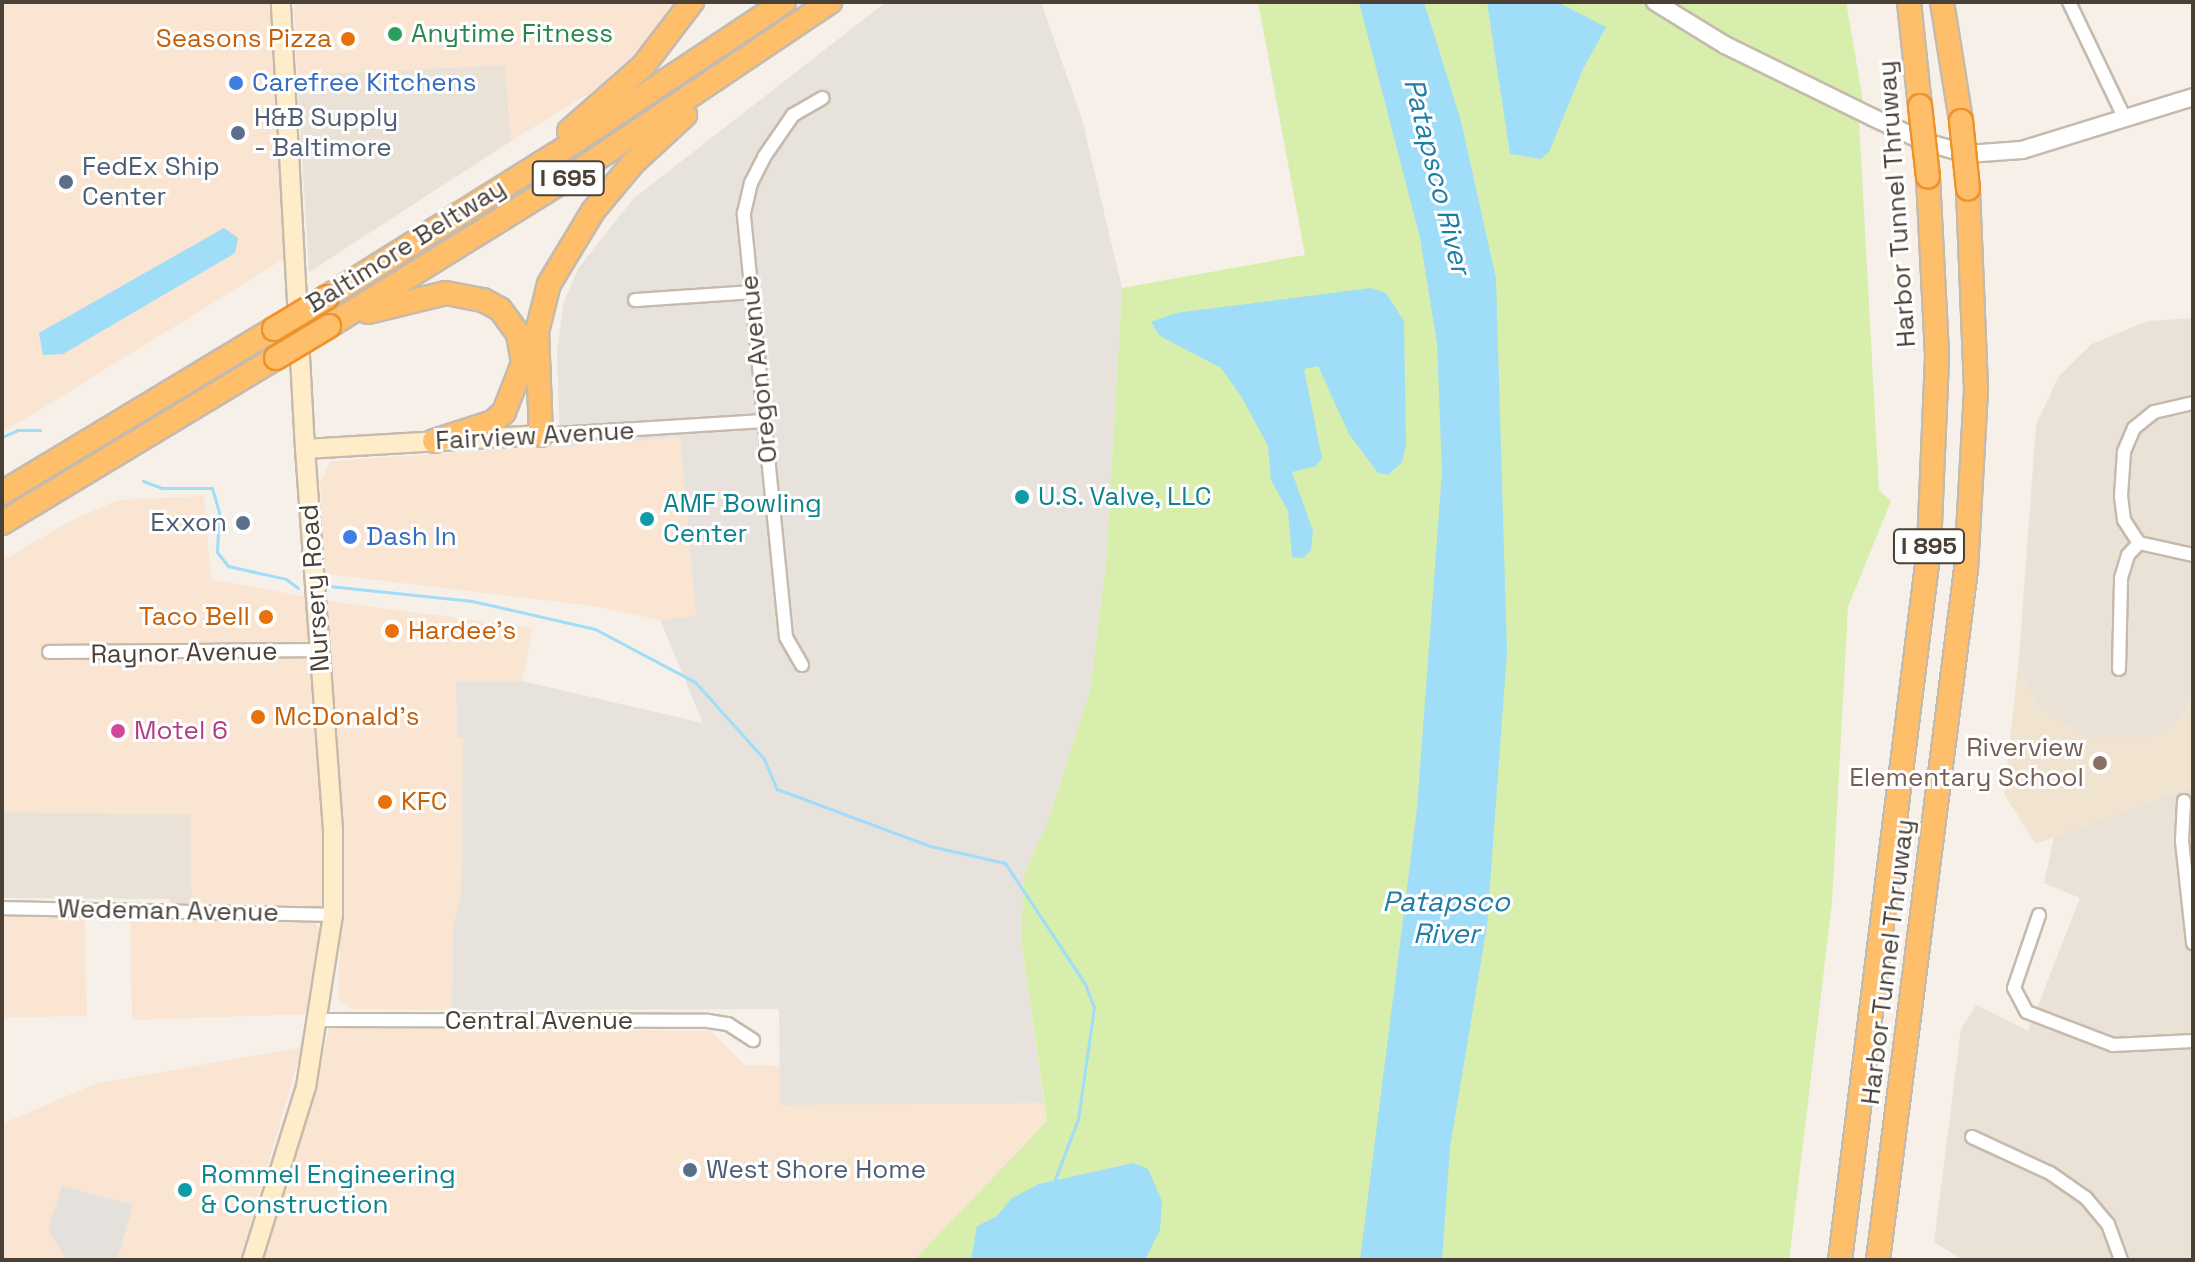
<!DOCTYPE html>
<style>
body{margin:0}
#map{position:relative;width:2195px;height:1262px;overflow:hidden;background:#f6f0e8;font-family:"Space Grotesk",sans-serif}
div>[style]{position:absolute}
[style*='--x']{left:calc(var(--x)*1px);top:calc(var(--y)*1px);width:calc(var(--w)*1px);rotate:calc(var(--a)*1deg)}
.residential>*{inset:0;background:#eae2d6}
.commercial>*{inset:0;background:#f9e5d2;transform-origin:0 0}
.industrial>*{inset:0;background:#e8e2dd}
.education>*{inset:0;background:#f0e4d1}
.green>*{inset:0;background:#d8eead}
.parking>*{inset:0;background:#e4e1dd}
.water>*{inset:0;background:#9fddf8}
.stream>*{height:3px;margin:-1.5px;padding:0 1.5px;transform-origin:1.5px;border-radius:1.5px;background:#9fddf8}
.roads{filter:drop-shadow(2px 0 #c6baad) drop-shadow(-2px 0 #c6baad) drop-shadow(0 2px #c6baad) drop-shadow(0 -2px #c6baad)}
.minor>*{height:12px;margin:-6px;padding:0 6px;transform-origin:6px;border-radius:6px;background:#fff}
.tertiary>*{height:16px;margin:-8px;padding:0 8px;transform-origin:8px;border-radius:8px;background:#fff}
.secondary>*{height:18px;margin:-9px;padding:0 9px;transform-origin:9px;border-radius:9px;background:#ffecc9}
.motorway>*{height:22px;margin:-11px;padding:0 11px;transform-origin:11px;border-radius:11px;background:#ffbe6a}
.bridges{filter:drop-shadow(2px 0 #ee922a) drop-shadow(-2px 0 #ee922a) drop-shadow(0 2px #ee922a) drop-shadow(0 -2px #ee922a)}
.motorway-bridge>*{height:22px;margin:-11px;padding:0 11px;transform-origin:11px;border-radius:11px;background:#ffbe6a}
.dots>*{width:22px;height:22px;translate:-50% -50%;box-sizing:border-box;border:4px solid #fff;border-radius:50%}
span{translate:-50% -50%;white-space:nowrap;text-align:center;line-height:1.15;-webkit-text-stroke:6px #fff;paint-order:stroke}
.shield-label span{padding:2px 6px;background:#fff;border:2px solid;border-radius:6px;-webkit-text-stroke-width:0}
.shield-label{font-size:24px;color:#4a4036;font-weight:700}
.leisure-label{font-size:26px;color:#27864d}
.left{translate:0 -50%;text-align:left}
.food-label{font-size:26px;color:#c56008}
.right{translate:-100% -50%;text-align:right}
.shop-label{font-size:26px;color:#366cbe}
.service-label{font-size:26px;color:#4e5e75}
.street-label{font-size:26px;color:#4a4036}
.culture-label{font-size:26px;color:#0d838f}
.hotel-label{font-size:26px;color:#b23c85}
.education-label{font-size:26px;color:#785e54}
.water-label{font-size:28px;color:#1f7da8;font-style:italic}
.frame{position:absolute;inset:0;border:4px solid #4a4036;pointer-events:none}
</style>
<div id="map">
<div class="residential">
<i style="clip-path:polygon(505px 65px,511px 141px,309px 272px,297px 75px)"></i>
<i style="clip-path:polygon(2193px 318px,2193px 699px,2173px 727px,2151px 738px,2088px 738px,2040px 708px,2025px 684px,2019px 658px,2036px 425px,2059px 376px,2092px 344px,2148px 321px)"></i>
<i style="clip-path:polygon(2192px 786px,2193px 1260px,1963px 1260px,1934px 1242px,1961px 1029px,1976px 1005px,2028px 1031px,2080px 898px,2044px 883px,2054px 837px)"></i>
<i style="clip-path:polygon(2px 812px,191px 814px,192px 907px,170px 907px,170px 899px,2px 898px)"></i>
</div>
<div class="commercial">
<i style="clip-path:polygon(2px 2px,273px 2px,287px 257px,2px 433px)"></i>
<i style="clip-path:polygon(294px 2px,683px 2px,659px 32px,590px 93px,511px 141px,505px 65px,297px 75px)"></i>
<i style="clip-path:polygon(680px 437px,696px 616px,660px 620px,593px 606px,326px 574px,320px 483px,331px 461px)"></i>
<i style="clip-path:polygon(204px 496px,211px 579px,307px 597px,327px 900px,322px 906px,192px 907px,190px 814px,2px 812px,2px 561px,72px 520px,119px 500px)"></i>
<i style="clip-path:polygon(328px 601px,533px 628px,522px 681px,456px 682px,457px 737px,463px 737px,461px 896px,453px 924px,452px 1010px,352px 1009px,338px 998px,344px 848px)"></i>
<i style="left:85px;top:915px;width:101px;height:83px;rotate:89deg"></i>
<i style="clip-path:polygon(130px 919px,315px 922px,321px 935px,310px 1014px,132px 1020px)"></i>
<i style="clip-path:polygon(329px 1028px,710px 1031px,745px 1065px,780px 1066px,780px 1104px,1044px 1103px,1047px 1121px,914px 1260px,263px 1260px,316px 1090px)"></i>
<i style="clip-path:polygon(302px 1047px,240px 1260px,2px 1260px,2px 1124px,95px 1084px)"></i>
</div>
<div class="industrial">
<i style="clip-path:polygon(886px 2px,1041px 2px,1082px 119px,1122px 288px,1106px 564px,1090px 690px,1048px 821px,1024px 874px,1021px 939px,1044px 1103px,780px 1105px,779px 1009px,452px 1010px,453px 924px,461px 896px,463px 738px,457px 737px,456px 682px,522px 681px,703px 723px,660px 620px,696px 616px,680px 437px,560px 447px,557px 352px,564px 301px,579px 267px,634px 198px)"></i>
</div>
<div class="education">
<i style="clip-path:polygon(2019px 658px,2025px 684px,2040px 708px,2088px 738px,2151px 738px,2173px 727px,2193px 699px,2193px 798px,2191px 786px,2036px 844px,2004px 794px)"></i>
</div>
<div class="green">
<i style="clip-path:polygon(1258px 2px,1846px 2px,1864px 106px,1859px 119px,1879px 490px,1891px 501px,1848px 607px,1832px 903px,1789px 1260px,914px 1260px,1047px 1121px,1021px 939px,1024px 874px,1048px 821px,1090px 690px,1106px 564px,1122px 288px,1305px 255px)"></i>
</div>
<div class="parking">
<i style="clip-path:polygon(62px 1186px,133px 1205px,117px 1260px,67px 1260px,48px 1230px)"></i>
</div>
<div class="water">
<i style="clip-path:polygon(1359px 2px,1424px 2px,1461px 121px,1496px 278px,1507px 652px,1487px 926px,1450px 1147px,1442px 1260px,1360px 1260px,1417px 809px,1442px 472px,1437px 343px,1420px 238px)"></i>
<i style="clip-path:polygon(1487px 2px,1557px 2px,1606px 27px,1583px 69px,1549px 152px,1541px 159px,1510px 154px)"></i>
<i style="clip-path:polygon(224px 228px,238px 238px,235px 253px,63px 354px,43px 355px,39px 333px)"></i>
<i style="clip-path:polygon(1371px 288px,1386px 293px,1404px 321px,1406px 444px,1402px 462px,1388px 475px,1378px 473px,1349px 434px,1318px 366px,1304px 369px,1322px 458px,1316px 466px,1292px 472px,1313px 531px,1311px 550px,1303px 558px,1292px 557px,1288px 511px,1271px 480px,1268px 446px,1241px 396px,1221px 368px,1160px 336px,1151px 322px,1176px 313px)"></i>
<i style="clip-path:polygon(1133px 1163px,1148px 1169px,1162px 1201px,1160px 1230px,1145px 1260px,971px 1260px,977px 1226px,997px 1216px,1012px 1198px,1039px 1184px)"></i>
</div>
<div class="stream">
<i style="--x:2;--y:437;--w:17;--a:-24"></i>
<i style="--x:18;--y:430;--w:22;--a:0"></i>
<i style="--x:143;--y:481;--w:20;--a:20"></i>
<i style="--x:162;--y:488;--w:50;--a:0"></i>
<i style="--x:212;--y:488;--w:25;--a:74"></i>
<i style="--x:219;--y:512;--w:40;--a:92.9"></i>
<i style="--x:217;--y:552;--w:18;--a:52"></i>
<i style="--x:228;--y:566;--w:59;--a:12.6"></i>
<i style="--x:286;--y:579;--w:15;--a:37"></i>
<i style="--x:329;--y:586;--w:144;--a:6"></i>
<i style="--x:472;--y:601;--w:126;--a:12.8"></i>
<i style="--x:595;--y:629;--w:113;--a:27.9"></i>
<i style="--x:695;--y:682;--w:103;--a:48.1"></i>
<i style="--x:764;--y:759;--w:33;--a:67"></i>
<i style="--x:777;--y:789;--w:163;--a:20.4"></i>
<i style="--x:930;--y:846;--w:77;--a:12.8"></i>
<i style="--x:1005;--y:863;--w:145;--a:56.5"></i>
<i style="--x:1085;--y:984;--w:25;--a:69"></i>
<i style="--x:1094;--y:1007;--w:113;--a:98.1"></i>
<i style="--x:1078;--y:1119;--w:67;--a:110.9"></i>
</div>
<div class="roads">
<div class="minor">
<i style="--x:2069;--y:2;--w:130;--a:64.4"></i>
<i style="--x:635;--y:300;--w:116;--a:-3.9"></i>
<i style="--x:2193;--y:403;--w:40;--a:167"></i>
<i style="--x:2154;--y:412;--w:26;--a:141"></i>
<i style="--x:2134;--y:428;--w:26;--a:113"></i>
<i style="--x:2124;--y:452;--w:44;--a:93.9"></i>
<i style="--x:2121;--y:496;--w:24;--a:83"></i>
<i style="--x:2124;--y:520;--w:27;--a:57"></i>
<i style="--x:2139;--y:543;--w:55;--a:12.5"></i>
<i style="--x:541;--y:435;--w:223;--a:-3.6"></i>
<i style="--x:49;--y:652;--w:271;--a:-0.4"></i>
<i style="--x:802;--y:665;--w:32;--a:-120"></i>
<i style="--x:786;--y:637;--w:426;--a:-95.7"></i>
<i style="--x:744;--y:213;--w:31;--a:-77"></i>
<i style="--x:751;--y:183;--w:29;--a:-63"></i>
<i style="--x:764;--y:157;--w:51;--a:-55.4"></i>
<i style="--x:793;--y:115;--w:34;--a:-30"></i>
<i style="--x:2119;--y:669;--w:91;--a:-88.7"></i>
<i style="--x:2121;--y:578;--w:24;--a:-73"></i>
<i style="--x:2128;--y:555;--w:16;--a:-47"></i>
<i style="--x:2184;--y:801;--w:40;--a:92.9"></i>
<i style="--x:2182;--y:841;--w:103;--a:83.8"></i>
<i style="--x:2;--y:908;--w:331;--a:1.2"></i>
<i style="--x:2039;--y:915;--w:77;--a:108.9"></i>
<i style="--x:2014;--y:988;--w:27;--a:62"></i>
<i style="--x:2027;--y:1012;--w:92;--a:21"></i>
<i style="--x:2113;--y:1045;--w:80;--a:-2.9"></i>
<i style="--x:320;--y:1020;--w:388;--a:0.1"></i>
<i style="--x:708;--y:1021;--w:20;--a:9"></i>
<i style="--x:728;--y:1024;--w:30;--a:33"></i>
<i style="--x:1972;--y:1137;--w:86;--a:24.8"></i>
<i style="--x:2050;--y:1173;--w:44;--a:34.8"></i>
<i style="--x:2086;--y:1198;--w:34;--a:50"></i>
<i style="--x:2108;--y:1224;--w:38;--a:70"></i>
</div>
<div class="tertiary">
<i style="--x:1655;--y:2;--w:82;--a:31.6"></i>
<i style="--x:1725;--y:45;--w:164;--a:26.1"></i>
<i style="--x:1872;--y:117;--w:59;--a:25.3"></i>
<i style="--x:1925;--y:142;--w:44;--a:15.9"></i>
<i style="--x:1967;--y:154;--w:55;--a:-4.2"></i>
<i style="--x:2022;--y:150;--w:179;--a:-17.2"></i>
</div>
<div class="secondary">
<i style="--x:305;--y:449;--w:236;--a:-3.4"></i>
<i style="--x:252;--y:1260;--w:181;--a:-72.7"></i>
<i style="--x:306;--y:1087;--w:174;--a:-81.1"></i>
<i style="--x:333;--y:915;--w:85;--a:-90"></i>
<i style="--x:333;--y:830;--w:382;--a:-94.2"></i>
<i style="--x:305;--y:449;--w:448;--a:-93.1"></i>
</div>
<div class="motorway">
<i style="--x:1909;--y:2;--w:105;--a:84"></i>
<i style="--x:1942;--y:2;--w:121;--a:80.9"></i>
<i style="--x:569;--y:131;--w:98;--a:-41.3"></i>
<i style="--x:643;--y:66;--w:81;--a:-52.6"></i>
<i style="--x:327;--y:297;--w:270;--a:-32"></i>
<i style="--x:556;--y:154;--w:274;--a:-33.7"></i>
<i style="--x:368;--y:312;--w:80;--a:-13.7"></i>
<i style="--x:446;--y:293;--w:38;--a:11"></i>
<i style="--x:483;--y:300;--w:19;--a:28"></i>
<i style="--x:500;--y:309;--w:31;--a:54"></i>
<i style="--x:518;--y:334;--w:41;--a:80.1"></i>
<i style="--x:329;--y:326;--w:281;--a:-31.8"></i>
<i style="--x:568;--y:178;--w:316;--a:-33.9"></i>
<i style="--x:541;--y:435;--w:103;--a:-92.2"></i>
<i style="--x:537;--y:332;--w:49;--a:-76"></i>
<i style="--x:549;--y:284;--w:85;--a:-58.9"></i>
<i style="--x:593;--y:211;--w:62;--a:-50.2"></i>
<i style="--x:633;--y:163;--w:71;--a:-42.7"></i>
<i style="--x:434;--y:441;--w:62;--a:-17.9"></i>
<i style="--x:493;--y:422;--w:15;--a:-42"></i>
<i style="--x:504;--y:412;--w:55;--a:-68.6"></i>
<i style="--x:2;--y:493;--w:318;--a:-31.1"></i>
<i style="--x:2;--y:523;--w:320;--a:-31.1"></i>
<i style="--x:1840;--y:1260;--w:718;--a:-82.87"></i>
<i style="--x:1929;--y:548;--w:193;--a:-87.6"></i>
<i style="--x:1937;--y:355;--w:178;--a:-92.9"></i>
<i style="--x:1878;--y:1260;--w:697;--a:-82.74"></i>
<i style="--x:1966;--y:569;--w:180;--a:-86.8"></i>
<i style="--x:1976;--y:389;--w:200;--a:-92.3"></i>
</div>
</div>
<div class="bridges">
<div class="motorway-bridge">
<i style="--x:1920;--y:106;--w:71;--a:83.6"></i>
<i style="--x:1961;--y:121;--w:68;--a:84.1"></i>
<i style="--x:274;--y:329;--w:62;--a:-31.1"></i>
<i style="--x:276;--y:358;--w:62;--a:-31.1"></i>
</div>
</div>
<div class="dots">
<i style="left:395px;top:34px;background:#2e9e5b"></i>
<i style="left:348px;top:39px;background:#e8710a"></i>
<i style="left:236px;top:83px;background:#3f7fe0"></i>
<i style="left:238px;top:133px;background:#5c6f8a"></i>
<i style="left:66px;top:182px;background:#5c6f8a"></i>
<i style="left:1022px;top:497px;background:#0f9aa8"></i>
<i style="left:647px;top:519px;background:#0f9aa8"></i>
<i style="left:243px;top:523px;background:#5c6f8a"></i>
<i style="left:350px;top:537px;background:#3f7fe0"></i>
<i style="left:266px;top:617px;background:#e8710a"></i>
<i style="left:392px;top:631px;background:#e8710a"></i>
<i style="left:258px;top:717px;background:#e8710a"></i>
<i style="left:118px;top:731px;background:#d1479c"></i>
<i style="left:2100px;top:763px;background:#8d6e63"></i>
<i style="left:385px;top:802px;background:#e8710a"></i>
<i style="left:690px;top:1170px;background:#5c6f8a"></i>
<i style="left:185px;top:1190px;background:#0f9aa8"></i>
</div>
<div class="shield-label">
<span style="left:568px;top:178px">I 695</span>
<span style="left:1929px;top:546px">I 895</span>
</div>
<div class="leisure-label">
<span class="left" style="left:411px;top:34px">Anytime Fitness</span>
</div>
<div class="food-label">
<span class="right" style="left:332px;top:39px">Seasons Pizza</span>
<span class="right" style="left:250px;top:617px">Taco Bell</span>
<span class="left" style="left:408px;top:631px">Hardee's</span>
<span class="left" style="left:274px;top:717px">McDonald's</span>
<span class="left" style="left:401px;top:802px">KFC</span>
</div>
<div class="shop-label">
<span class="left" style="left:252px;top:83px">Carefree Kitchens</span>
<span class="left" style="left:366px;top:537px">Dash In</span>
</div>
<div class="service-label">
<span class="left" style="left:254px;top:133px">H&amp;B Supply<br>- Baltimore</span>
<span class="left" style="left:82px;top:182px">FedEx Ship<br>Center</span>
<span class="right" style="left:227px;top:523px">Exxon</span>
<span class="left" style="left:706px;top:1170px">West Shore Home</span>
</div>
<div class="street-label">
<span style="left:1897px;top:204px;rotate:-94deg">Harbor Tunnel Thruway</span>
<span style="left:406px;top:246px;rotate:-32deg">Baltimore Beltway</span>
<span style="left:759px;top:369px;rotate:-96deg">Oregon Avenue</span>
<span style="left:535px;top:436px;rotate:-3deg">Fairview Avenue</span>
<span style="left:315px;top:588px;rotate:-94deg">Nursery Road</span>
<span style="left:184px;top:653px;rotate:-1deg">Raynor Avenue</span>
<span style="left:168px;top:911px;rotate:1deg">Wedeman Avenue</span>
<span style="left:1888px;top:962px;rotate:-83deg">Harbor Tunnel Thruway</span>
<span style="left:539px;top:1021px">Central Avenue</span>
</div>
<div class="culture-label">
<span class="left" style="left:1038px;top:497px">U.S. Valve, LLC</span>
<span class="left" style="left:663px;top:519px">AMF Bowling<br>Center</span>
<span class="left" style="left:201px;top:1190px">Rommel Engineering<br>&amp; Construction</span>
</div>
<div class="hotel-label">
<span class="left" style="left:134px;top:731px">Motel 6</span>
</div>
<div class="education-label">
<span class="right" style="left:2084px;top:763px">Riverview<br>Elementary School</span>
</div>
<div class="water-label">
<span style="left:1438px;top:176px;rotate:76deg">Patapsco River</span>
<span style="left:1446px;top:917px">Patapsco<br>River</span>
</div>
<div class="frame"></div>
</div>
